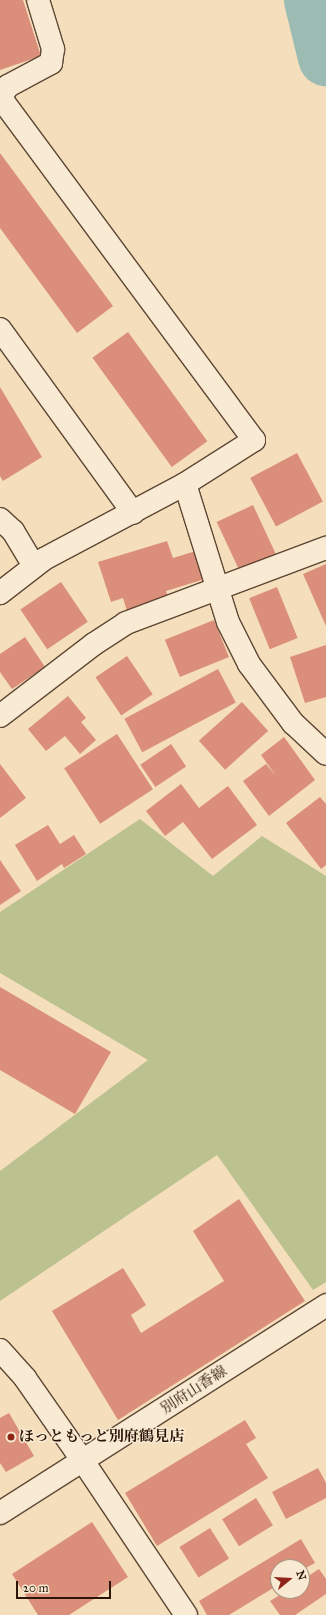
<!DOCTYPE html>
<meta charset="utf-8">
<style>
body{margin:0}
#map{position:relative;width:326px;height:1615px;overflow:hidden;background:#f4debb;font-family:"IM FELL Great Primer","Noto Serif JP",serif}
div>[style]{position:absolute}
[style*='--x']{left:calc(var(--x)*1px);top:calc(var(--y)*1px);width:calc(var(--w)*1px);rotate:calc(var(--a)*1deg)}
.green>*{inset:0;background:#bcc190}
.river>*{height:57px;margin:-28.5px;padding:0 28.5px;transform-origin:28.5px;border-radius:28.5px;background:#9cbcb3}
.building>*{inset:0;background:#db8e7a;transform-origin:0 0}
.roads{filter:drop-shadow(1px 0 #5e4734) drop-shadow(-1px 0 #5e4734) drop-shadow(0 1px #5e4734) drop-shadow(0 -1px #5e4734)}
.street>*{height:22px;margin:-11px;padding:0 11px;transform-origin:11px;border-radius:11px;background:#f8ead3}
.secondary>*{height:22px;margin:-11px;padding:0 11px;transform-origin:11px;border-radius:11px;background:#f8ead3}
.dots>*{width:11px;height:11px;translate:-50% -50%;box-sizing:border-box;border:2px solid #f8ead3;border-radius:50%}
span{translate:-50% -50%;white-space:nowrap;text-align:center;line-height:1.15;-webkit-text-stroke:3px #f8ead3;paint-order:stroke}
.street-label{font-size:15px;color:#2c1507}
.poi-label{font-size:15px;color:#2c1507;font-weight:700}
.left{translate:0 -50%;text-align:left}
.north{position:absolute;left:270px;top:1559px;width:40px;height:40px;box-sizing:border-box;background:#f8ead3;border:1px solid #a69581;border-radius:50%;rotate:72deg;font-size:11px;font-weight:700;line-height:16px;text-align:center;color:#2c1507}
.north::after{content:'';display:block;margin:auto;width:14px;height:18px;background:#8f2418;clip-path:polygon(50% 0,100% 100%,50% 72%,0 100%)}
.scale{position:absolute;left:16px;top:1581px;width:95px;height:18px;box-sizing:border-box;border:2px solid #2c1507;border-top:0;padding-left:5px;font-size:12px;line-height:14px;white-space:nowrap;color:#2c1507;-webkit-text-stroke:3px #f8ead3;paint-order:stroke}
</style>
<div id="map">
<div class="green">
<i style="clip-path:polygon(140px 819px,213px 876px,262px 836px,326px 876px,326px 1282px,313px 1290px,217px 1155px,0 1301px,0 1171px,148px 1060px,0 973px,0 912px)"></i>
</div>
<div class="river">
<i style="--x:312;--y:0;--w:59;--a:76.2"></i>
</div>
<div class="building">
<i style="clip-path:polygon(0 0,23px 0,41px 56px,0 70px)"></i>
<i style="clip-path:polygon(0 153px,113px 306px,77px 333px,0 228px)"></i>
<i style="left:128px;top:332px;width:135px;height:44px;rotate:54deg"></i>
<i style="clip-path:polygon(0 387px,42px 457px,3px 481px,0 476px)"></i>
<i style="left:297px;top:453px;width:55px;height:53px;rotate:62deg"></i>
<i style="left:253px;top:505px;width:59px;height:40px;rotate:65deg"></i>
<i style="clip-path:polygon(167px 541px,173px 558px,196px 551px,205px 579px,166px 591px,168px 598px,127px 611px,123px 598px,111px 602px,98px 562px)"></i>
<i style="clip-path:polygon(326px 564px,326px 626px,303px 574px)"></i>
<i style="left:61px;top:582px;width:48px;height:49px;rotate:56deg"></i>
<i style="left:277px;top:587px;width:55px;height:30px;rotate:68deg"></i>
<i style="left:214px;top:620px;width:40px;height:53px;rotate:68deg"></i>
<i style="clip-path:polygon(25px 637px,45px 667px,12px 689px,0 672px,0 654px)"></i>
<i style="clip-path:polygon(326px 645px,326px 697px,305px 703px,290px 657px)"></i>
<i style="left:127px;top:656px;width:46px;height:38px;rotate:56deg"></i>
<i style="left:218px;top:669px;width:38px;height:106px;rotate:62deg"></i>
<i style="clip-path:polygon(68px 696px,86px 718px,81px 722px,96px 740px,80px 754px,65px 736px,46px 751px,28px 729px)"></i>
<i style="left:242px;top:702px;width:39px;height:58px;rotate:48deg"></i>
<i style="left:117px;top:734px;width:66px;height:63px;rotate:57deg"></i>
<i style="clip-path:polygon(284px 737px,315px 780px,269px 816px,243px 781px,266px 764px,276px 776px,261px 755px)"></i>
<i style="left:171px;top:744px;width:27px;height:37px;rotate:56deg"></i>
<i style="clip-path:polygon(0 764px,26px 798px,0 818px)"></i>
<i style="clip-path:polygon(181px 784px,199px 808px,228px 786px,257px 825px,212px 859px,183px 822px,165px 836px,146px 811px)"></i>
<i style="clip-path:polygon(320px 797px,326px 804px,326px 865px,321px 869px,286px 823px)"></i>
<i style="clip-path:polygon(48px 825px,60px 844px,74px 835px,86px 854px,64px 868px,62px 864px,37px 881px,15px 845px)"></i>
<i style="clip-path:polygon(0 860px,21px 891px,0 905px)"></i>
<i style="clip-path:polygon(0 987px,111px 1052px,75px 1114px,0 1070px)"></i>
<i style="clip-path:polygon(239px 1199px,305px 1301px,118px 1420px,52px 1311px,123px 1268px,146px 1305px,131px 1315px,141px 1333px,224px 1281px,193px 1231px)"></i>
<i style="clip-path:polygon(9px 1413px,34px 1456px,6px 1472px,0 1463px,0 1418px)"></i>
<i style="clip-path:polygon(245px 1420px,256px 1438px,246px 1444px,268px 1478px,157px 1546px,125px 1493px)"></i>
<i style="clip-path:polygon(318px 1468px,326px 1483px,326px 1498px,286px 1519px,272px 1492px)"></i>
<i style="left:256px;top:1498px;width:32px;height:40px;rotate:58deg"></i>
<i style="clip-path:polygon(92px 1522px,128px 1577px,69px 1615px,38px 1615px,12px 1574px)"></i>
<i style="left:210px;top:1528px;width:36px;height:36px;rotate:58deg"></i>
<i style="clip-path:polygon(301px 1539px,315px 1563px,302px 1570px,302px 1567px,278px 1567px,278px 1585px,229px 1615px,207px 1615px,199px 1601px)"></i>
<i style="clip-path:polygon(319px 1569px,326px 1579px,326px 1594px,295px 1615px,280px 1615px,270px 1601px,286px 1591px,302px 1591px,302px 1580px)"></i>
</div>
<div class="roads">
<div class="street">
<i style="--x:0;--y:97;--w:427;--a:53.5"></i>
<i style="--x:254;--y:440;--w:82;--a:147.5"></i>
<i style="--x:185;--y:484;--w:160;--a:152"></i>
<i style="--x:44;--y:559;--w:56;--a:142.3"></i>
<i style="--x:1;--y:97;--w:13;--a:-58"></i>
<i style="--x:8;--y:86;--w:49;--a:-28.1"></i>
<i style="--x:51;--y:63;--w:14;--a:-82"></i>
<i style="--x:53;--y:49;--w:51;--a:-107"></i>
<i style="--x:0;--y:329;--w:227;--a:54.1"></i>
<i style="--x:185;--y:484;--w:145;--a:72.7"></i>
<i style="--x:228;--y:622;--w:47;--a:63.4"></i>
<i style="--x:249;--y:664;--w:74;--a:53.3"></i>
<i style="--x:293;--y:723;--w:45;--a:43.2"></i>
<i style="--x:0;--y:519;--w:18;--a:43"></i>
<i style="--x:13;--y:531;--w:41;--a:59"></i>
<i style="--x:0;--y:716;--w:118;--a:-37.5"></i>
<i style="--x:94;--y:644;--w:38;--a:-33"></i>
<i style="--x:126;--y:623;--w:214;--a:-20.6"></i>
<i style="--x:0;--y:1350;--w:38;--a:48"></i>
<i style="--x:25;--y:1378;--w:101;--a:55.1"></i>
<i style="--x:83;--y:1461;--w:185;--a:56.2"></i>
</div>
<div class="secondary">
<i style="--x:0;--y:1513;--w:387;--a:-32.5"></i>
</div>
</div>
<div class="dots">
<i style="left:11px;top:1437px;background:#8f2418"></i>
</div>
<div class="street-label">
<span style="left:194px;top:1390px;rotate:-33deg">別府山香線</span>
</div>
<div class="poi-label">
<span class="left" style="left:19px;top:1437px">ほっともっと別府鶴見店</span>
</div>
<div class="north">N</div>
<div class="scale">20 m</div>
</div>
